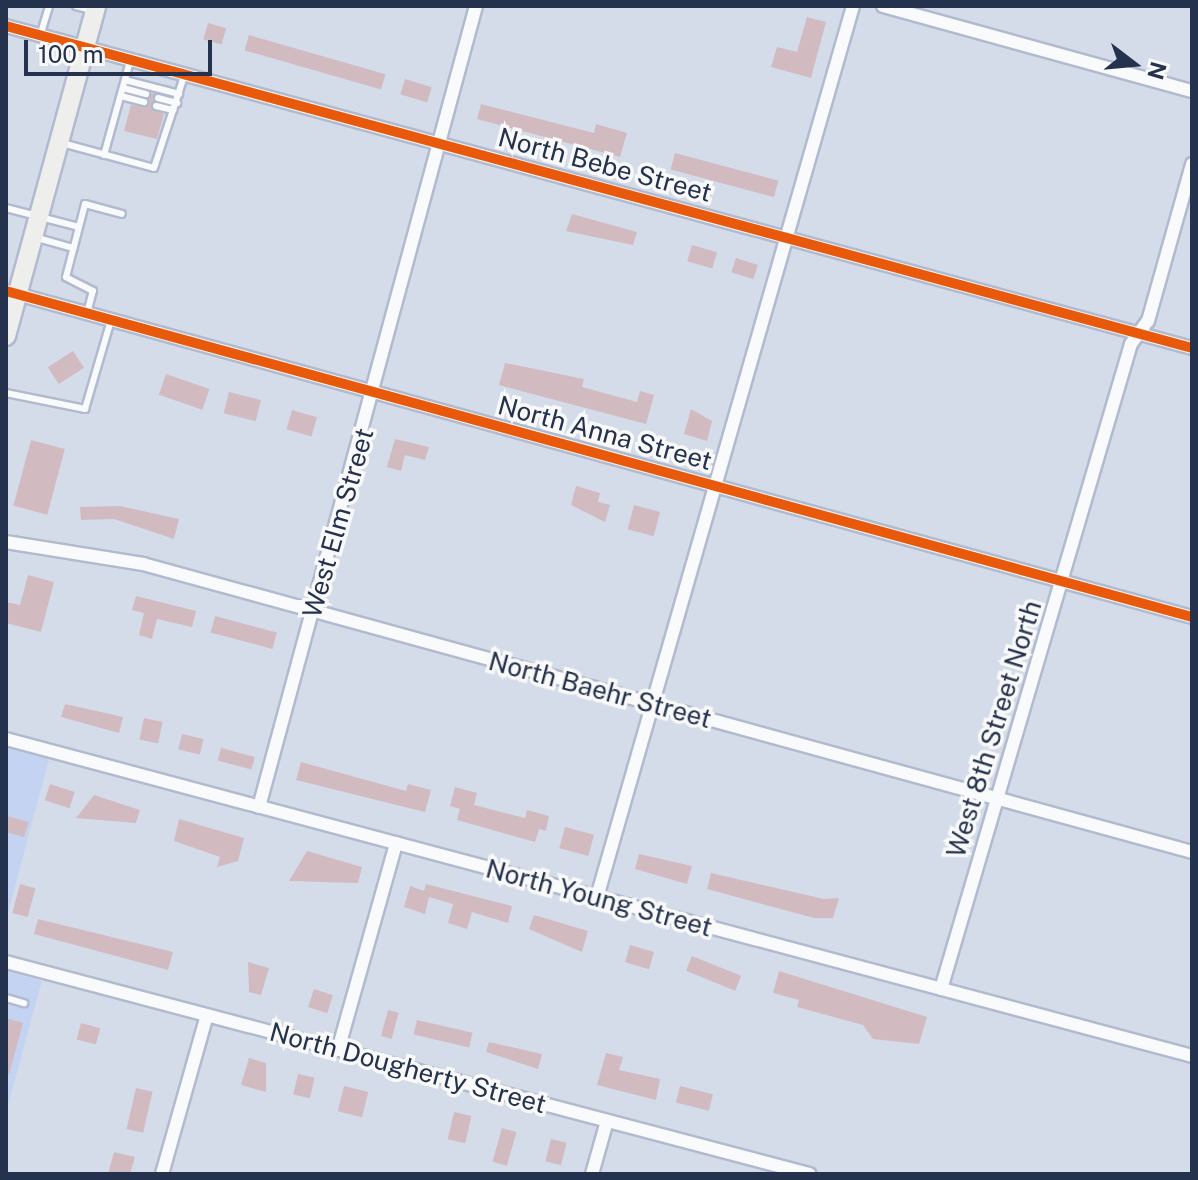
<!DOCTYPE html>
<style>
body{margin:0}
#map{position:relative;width:1198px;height:1180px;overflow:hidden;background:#d4dcea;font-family:"Public Sans",sans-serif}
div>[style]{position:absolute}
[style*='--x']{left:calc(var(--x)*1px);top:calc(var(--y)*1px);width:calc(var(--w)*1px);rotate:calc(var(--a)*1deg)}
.built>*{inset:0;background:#c4d3f2}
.building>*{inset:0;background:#d1bbc0;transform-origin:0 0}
.roads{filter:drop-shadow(2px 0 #b1bace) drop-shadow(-2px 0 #b1bace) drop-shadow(0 2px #b1bace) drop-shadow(0 -2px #b1bace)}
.lane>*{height:6px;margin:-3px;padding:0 3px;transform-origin:3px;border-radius:3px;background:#f9fafc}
.street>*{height:12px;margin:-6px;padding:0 6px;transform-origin:6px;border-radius:6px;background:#f9fafc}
.secondary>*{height:18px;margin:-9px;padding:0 9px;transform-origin:9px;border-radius:9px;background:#eeeeec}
.cycleway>*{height:10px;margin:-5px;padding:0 5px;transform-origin:5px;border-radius:5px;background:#e8590c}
span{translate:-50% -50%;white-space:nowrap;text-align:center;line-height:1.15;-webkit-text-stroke:7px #f9f9f9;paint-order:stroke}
.street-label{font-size:26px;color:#25324d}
.frame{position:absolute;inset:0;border:8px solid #25324d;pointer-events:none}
.north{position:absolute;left:1094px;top:24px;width:80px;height:80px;-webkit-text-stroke:6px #f9f9f9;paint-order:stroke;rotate:106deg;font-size:22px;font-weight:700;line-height:32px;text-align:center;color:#25324d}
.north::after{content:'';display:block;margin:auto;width:28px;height:36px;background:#25324d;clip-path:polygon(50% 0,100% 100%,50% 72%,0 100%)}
.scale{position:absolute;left:24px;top:40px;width:188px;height:36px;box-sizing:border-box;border:4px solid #25324d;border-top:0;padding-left:10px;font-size:24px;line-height:28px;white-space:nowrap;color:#25324d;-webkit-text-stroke:6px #f9f9f9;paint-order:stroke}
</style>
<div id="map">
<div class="built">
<i style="clip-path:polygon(6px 748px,49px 759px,6px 920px)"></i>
<i style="clip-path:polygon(6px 971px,42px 981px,6px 1112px)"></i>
</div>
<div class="building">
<i style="clip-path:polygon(807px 17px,826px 22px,811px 78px,771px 67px,777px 47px,797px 52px)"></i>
<i style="left:208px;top:23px;width:19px;height:17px;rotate:16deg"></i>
<i style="left:249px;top:35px;width:142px;height:16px;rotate:16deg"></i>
<i style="left:405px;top:79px;width:28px;height:16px;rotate:17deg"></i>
<i style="clip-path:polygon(152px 93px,154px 94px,151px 109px,164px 114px,157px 139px,124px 131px,131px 105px,146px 107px)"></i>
<i style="clip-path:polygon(481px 104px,594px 133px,596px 124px,627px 133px,620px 157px,477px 119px)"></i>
<i style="left:675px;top:153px;width:107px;height:17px;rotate:15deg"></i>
<i style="clip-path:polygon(572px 214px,637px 232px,633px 245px,566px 231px)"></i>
<i style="left:692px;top:245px;width:26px;height:17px;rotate:16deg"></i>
<i style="left:736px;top:258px;width:23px;height:15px;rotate:18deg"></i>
<i style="left:73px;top:351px;width:20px;height:30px;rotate:57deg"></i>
<i style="clip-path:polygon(505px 363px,584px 379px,582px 387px,637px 402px,640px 391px,654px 395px,646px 424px,499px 385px)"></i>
<i style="left:166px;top:374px;width:46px;height:22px;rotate:19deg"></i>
<i style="left:229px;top:392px;width:33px;height:22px;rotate:14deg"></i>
<i style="clip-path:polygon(691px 409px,712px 421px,707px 441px,684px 434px)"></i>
<i style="left:292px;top:410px;width:26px;height:20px;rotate:16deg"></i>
<i style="clip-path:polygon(395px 439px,429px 447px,425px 460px,405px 455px,401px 471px,387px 467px)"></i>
<i style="left:31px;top:440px;width:35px;height:68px;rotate:15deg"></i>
<i style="clip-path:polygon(576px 486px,600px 493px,598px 502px,610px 505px,605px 522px,571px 505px)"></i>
<i style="left:634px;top:505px;width:27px;height:25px;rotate:15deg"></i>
<i style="clip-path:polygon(120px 506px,179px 519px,174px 539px,114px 519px,81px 520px,80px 507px)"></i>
<i style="clip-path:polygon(28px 575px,54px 582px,41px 632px,6px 623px,6px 602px,20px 605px)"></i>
<i style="clip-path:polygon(136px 596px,196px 611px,192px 627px,157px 619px,152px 639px,139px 635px,144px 613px,132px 610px)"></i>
<i style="left:215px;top:616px;width:64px;height:17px;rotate:15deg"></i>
<i style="clip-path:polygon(65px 704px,123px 717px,119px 733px,61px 717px)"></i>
<i style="left:144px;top:718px;width:19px;height:22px;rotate:12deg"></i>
<i style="left:182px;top:734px;width:22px;height:16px;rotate:13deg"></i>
<i style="left:221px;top:748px;width:35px;height:13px;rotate:15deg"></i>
<i style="clip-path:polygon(301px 762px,406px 791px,408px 784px,431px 790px,425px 812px,296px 780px)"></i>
<i style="left:50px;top:784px;width:26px;height:17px;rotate:18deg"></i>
<i style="clip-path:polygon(455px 787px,477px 793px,474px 805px,525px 818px,527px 810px,549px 816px,546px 831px,539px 829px,535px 842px,457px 820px,460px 809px,450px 806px)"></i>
<i style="clip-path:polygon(94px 795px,140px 810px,136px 823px,76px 818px)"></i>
<i style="clip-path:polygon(6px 816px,29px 822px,24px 837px,6px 832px)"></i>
<i style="clip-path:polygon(179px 819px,244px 838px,238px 861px,217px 867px,220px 857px,174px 841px)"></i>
<i style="left:565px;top:827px;width:30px;height:22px;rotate:15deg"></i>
<i style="clip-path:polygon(307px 851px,362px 867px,358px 883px,289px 881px)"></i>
<i style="clip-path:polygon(639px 854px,692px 866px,687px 884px,635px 869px)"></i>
<i style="clip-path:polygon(711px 873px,824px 899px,839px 898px,833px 918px,814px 918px,707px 889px)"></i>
<i style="left:20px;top:884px;width:16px;height:30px;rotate:15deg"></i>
<i style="clip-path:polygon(426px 884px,512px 906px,508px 923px,472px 912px,467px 929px,448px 923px,453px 904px,429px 897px,425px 914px,404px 907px,410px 886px,424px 891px)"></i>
<i style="clip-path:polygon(534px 915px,588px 931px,582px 952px,529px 929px)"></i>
<i style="clip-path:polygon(38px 919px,173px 952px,168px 970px,34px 934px)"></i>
<i style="left:630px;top:945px;width:25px;height:18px;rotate:16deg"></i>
<i style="left:692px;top:956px;width:53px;height:16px;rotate:22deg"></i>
<i style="clip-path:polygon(248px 962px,269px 968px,261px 995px,249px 992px)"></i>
<i style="clip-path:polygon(779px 971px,927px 1017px,919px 1044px,873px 1039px,863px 1025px,797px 1007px,799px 1000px,773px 993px)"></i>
<i style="left:314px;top:989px;width:20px;height:19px;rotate:18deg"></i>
<i style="left:388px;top:1010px;width:11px;height:27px;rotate:15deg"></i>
<i style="clip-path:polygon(6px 1018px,23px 1023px,9px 1074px,6px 1073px)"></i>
<i style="left:417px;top:1020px;width:57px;height:15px;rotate:13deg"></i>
<i style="left:81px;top:1023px;width:20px;height:17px;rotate:15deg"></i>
<i style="clip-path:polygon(489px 1042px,542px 1054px,538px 1069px,486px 1052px)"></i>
<i style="clip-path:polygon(606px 1053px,623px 1057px,619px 1070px,660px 1079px,656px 1100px,597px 1085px)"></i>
<i style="clip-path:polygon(249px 1058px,266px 1063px,266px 1092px,241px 1085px)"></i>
<i style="left:298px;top:1074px;width:17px;height:21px;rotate:13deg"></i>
<i style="left:344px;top:1086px;width:25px;height:26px;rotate:14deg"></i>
<i style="left:680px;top:1086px;width:34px;height:17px;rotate:14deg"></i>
<i style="left:136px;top:1088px;width:17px;height:42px;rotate:13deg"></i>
<i style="left:454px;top:1112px;width:18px;height:28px;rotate:13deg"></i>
<i style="left:502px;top:1128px;width:15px;height:35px;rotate:16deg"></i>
<i style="left:551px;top:1139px;width:16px;height:23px;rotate:14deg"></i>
<i style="clip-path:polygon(114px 1152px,135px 1157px,130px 1174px,108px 1174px)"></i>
</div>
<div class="roads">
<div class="lane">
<i style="--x:76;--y:6;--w:16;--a:15"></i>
<i style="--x:40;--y:36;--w:31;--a:-73"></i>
<i style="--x:125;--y:80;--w:56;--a:14.5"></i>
<i style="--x:123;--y:88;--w:24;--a:15"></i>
<i style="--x:121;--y:96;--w:24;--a:15"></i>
<i style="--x:158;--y:98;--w:20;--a:15"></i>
<i style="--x:156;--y:106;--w:18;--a:13"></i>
<i style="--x:62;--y:143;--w:95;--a:15.2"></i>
<i style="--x:154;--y:168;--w:100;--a:-71.9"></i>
<i style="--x:104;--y:155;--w:98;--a:-74.5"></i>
<i style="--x:6;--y:208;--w:75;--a:14.6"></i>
<i style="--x:34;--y:237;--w:41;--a:15.8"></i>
<i style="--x:87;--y:313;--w:23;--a:-75"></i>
<i style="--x:93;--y:291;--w:30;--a:-153"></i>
<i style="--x:66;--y:277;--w:75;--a:-75.4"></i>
<i style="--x:85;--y:204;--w:38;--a:15"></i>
<i style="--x:6;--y:393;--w:81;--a:11.4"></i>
<i style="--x:85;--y:409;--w:93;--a:-73.7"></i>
<i style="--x:6;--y:998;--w:19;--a:16"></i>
</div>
<div class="street">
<i style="--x:883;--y:6;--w:320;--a:15.4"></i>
<i style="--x:6;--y:26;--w:1229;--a:15.19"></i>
<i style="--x:6;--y:291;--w:1230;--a:15.37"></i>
<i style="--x:6;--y:542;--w:139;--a:9.1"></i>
<i style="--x:143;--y:564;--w:1088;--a:15.35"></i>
<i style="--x:6;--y:739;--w:1228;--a:14.96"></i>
<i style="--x:259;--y:807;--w:830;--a:-74.84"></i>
<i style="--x:597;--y:897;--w:927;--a:-73.97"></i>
<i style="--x:6;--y:962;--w:831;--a:14.79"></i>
<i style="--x:941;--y:989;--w:672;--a:-73.59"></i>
<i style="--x:1131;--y:344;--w:29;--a:-54"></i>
<i style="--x:1148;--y:321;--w:163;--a:-74.3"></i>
<i style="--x:338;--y:1050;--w:215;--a:-74.3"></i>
<i style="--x:162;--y:1174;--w:165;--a:-74.2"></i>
<i style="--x:592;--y:1174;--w:55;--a:-74.2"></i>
</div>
<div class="secondary">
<i style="--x:6;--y:336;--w:342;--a:-74.7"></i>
</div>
</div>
<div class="cycleway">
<i style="--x:6;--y:26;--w:1229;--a:15.19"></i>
<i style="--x:6;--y:291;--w:1230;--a:15.37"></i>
</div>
<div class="street-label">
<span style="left:605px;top:165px;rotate:15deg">North Bebe Street</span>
<span style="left:605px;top:433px;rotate:15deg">North Anna Street</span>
<span style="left:338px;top:523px;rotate:-74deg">West Elm Street</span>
<span style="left:600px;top:690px;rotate:15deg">North Baehr Street</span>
<span style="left:994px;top:729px;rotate:-73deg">West 8th Street North</span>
<span style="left:599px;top:898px;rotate:15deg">North Young Street</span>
<span style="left:408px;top:1068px;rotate:15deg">North Dougherty Street</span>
</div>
<div class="frame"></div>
<div class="north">N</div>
<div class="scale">100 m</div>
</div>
